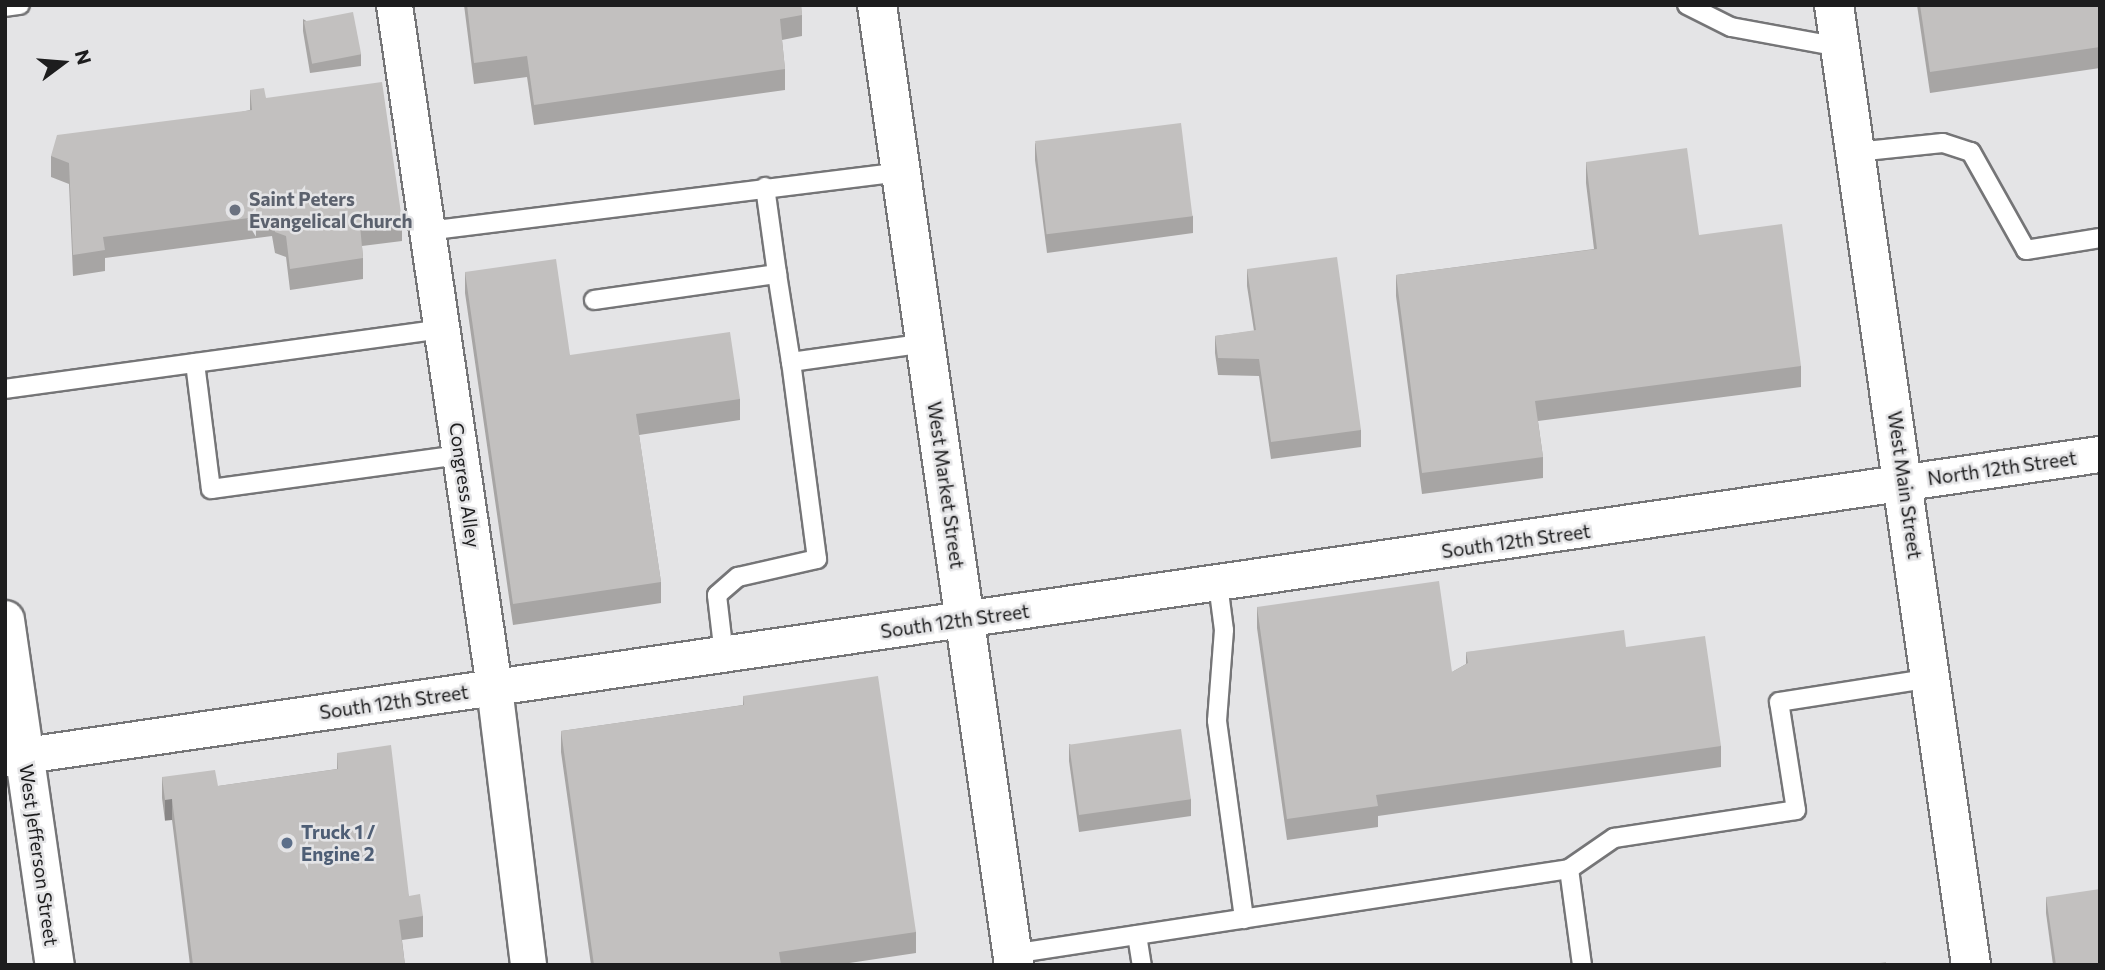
<!DOCTYPE html>
<style>
body{margin:0}
#map{position:relative;width:2105px;height:970px;overflow:hidden;background:#e4e4e6;font-family:Commissioner,sans-serif}
div>[style]{position:absolute}
[style*='--x']{left:calc(var(--x)*1px);top:calc(var(--y)*1px);width:calc(var(--w)*1px);rotate:calc(var(--a)*1deg)}
.roads{filter:drop-shadow(2px 0 #757577) drop-shadow(-2px 0 #757577) drop-shadow(0 2px #757577) drop-shadow(0 -2px #757577)}
.lane>*{height:18px;margin:-9px;padding:0 9px;transform-origin:9px;border-radius:9px;background:#fff}
.street>*{height:35px;margin:-17.5px;padding:0 17.5px;transform-origin:17.5px;border-radius:17.5px;background:#fff}
.secondary>*{height:38px;margin:-19px;padding:0 19px;transform-origin:19px;border-radius:19px;background:#fff}
.primary>*{height:38px;margin:-19px;padding:0 19px;transform-origin:19px;border-radius:19px;background:#fff}
.wall>*{inset:0;background:#a7a5a4}
.shaded-wall>*{inset:0;background:#888686;transform-origin:0 0}
.building>*{inset:0;background:#c2c0bf;transform-origin:0 0}
.dots>*{width:19px;height:19px;translate:-50% -50%;box-sizing:border-box;border:4px solid #e4e4e6;border-radius:50%}
span{translate:-50% -50%;white-space:nowrap;text-align:center;line-height:1.15;-webkit-text-stroke:5px #e4e4e6;paint-order:stroke}
.worship-label{font-size:19px;color:#5b616d;font-weight:700}
.left{translate:0 -50%;text-align:left}
.street-label{font-size:19px;color:#1d1d1e}
.service-label{font-size:19px;color:#4e5e75;font-weight:700}
.frame{position:absolute;inset:0;border:7px solid #1d1d1e;pointer-events:none}
.north{position:absolute;left:28px;top:28px;width:70px;height:70px;-webkit-text-stroke:5px #e4e4e6;paint-order:stroke;rotate:74deg;font-size:19px;font-weight:700;line-height:28px;text-align:center;color:#1d1d1e}
.north::after{content:'';display:block;margin:auto;width:24px;height:32px;background:#1d1d1e;clip-path:polygon(50% 0,100% 100%,50% 72%,0 100%)}
</style>
<div id="map">
<div class="roads">
<div class="lane">
<i style="--x:1687;--y:5;--w:49;--a:26.6"></i>
<i style="--x:1731;--y:27;--w:111;--a:10.4"></i>
<i style="--x:5;--y:7;--w:15;--a:-8"></i>
<i style="--x:1856;--y:152;--w:87;--a:-5.9"></i>
<i style="--x:1943;--y:143;--w:29;--a:18"></i>
<i style="--x:1971;--y:152;--w:112;--a:60.7"></i>
<i style="--x:2026;--y:250;--w:75;--a:-9.2"></i>
<i style="--x:765;--y:187;--w:88;--a:82.1"></i>
<i style="--x:427;--y:231;--w:478;--a:-7.1"></i>
<i style="--x:594;--y:300;--w:185;--a:-8.1"></i>
<i style="--x:777;--y:274;--w:89;--a:81"></i>
<i style="--x:195;--y:363;--w:127;--a:82.8"></i>
<i style="--x:211;--y:489;--w:251;--a:-7.8"></i>
<i style="--x:5;--y:389;--w:441;--a:-7.8"></i>
<i style="--x:1218;--y:584;--w:46;--a:82.6"></i>
<i style="--x:1224;--y:630;--w:91;--a:94.4"></i>
<i style="--x:1217;--y:721;--w:200;--a:82.2"></i>
<i style="--x:724;--y:655;--w:60;--a:-96.7"></i>
<i style="--x:717;--y:595;--w:28;--a:-41"></i>
<i style="--x:738;--y:577;--w:81;--a:-12.8"></i>
<i style="--x:817;--y:559;--w:199;--a:-97.5"></i>
<i style="--x:791;--y:362;--w:136;--a:-8"></i>
<i style="--x:1569;--y:869;--w:55;--a:-34.6"></i>
<i style="--x:1614;--y:838;--w:184;--a:-8.7"></i>
<i style="--x:1796;--y:810;--w:109;--a:-98.9"></i>
<i style="--x:1779;--y:702;--w:155;--a:-8.9"></i>
<i style="--x:1137;--y:935;--w:30;--a:81"></i>
<i style="--x:1012;--y:954;--w:563;--a:-8.68"></i>
<i style="--x:1569;--y:869;--w:97;--a:82.3"></i>
</div>
<div class="street">
<i style="--x:394;--y:5;--w:689;--a:81.66"></i>
<i style="--x:494;--y:687;--w:280;--a:83"></i>
<i style="--x:5;--y:758;--w:2117;--a:-8.26"></i>
</div>
<div class="secondary">
<i style="--x:5;--y:620;--w:349;--a:81.8"></i>
</div>
<div class="primary">
<i style="--x:877;--y:5;--w:970;--a:81.88"></i>
<i style="--x:1834;--y:5;--w:970;--a:81.88"></i>
</div>
</div>
<div class="wall">
<i style="clip-path:polygon(464px 5px,801px 5px,802px 15px,802px 36px,782px 40px,785px 69px,785px 90px,534px 125px,527px 77px,474px 84px)"></i>
<i style="clip-path:polygon(1917px 5px,2100px 5px,2100px 68px,1930px 93px)"></i>
<i style="clip-path:polygon(303px 19px,361px 54px,361px 66px,310px 73px,303px 31px)"></i>
<i style="clip-path:polygon(250px 90px,266px 98px,402px 220px,402px 241px,362px 246px,363px 258px,363px 279px,290px 290px,286px 257px,275px 253px,272px 236px,105px 258px,105px 271px,73px 276px,69px 184px,51px 177px,51px 156px,250px 110px)"></i>
<i style="clip-path:polygon(1035px 143px,1193px 216px,1193px 233px,1047px 253px,1035px 160px)"></i>
<i style="clip-path:polygon(1586px 162px,1699px 235px,1801px 366px,1801px 387px,1538px 421px,1543px 457px,1543px 478px,1422px 494px,1396px 296px,1396px 275px,1594px 249px,1586px 183px)"></i>
<i style="clip-path:polygon(1247px 269px,1361px 430px,1361px 447px,1271px 459px,1259px 376px,1218px 375px,1215px 353px,1215px 336px,1254px 331px,1247px 286px)"></i>
<i style="clip-path:polygon(465px 272px,570px 355px,740px 399px,740px 420px,639px 435px,661px 582px,661px 603px,513px 625px,465px 293px)"></i>
<i style="clip-path:polygon(1257px 607px,1452px 672px,1466px 664px,1466px 652px,1626px 647px,1721px 746px,1721px 767px,1378px 816px,1378px 827px,1287px 840px,1257px 628px)"></i>
<i style="clip-path:polygon(743px 696px,916px 932px,916px 953px,836px 965px,591px 965px,561px 752px,561px 731px,743px 705px)"></i>
<i style="clip-path:polygon(1069px 744px,1191px 799px,1191px 816px,1079px 832px,1069px 761px)"></i>
<i style="clip-path:polygon(337px 753px,409px 896px,423px 916px,423px 937px,402px 940px,405px 965px,190px 965px,172px 820px,165px 821px,162px 798px,162px 777px,218px 786px,337px 769px)"></i>
<i style="clip-path:polygon(2046px 897px,2100px 965px,2053px 965px,2046px 913px)"></i>
</div>
<div class="shaded-wall">
<i style="left:172px;top:799px;width:21px;height:7px;rotate:90deg"></i>
</div>
<div class="building">
<i style="clip-path:polygon(467px 5px,801px 5px,802px 15px,780px 19px,785px 69px,534px 105px,527px 56px,474px 63px)"></i>
<i style="clip-path:polygon(1920px 5px,2100px 5px,2100px 47px,1930px 72px)"></i>
<i style="left:353px;top:12px;width:43px;height:50px;rotate:79deg"></i>
<i style="clip-path:polygon(382px 82px,402px 220px,360px 225px,363px 258px,290px 269px,286px 236px,275px 232px,272px 215px,103px 237px,105px 250px,73px 255px,69px 163px,51px 156px,57px 135px,252px 110px,250px 90px,264px 88px,266px 98px)"></i>
<i style="left:1181px;top:123px;width:94px;height:147px;rotate:83deg"></i>
<i style="clip-path:polygon(1687px 148px,1699px 235px,1782px 224px,1801px 366px,1535px 401px,1543px 457px,1422px 473px,1396px 275px,1597px 249px,1586px 162px)"></i>
<i style="clip-path:polygon(1337px 257px,1361px 430px,1271px 442px,1259px 359px,1218px 358px,1215px 336px,1256px 330px,1247px 269px)"></i>
<i style="clip-path:polygon(556px 259px,570px 355px,730px 332px,740px 399px,636px 414px,661px 582px,513px 604px,465px 272px)"></i>
<i style="clip-path:polygon(1439px 581px,1452px 672px,1468px 663px,1466px 652px,1624px 630px,1626px 647px,1705px 636px,1721px 746px,1376px 795px,1378px 806px,1287px 819px,1257px 607px)"></i>
<i style="clip-path:polygon(878px 676px,916px 932px,779px 952px,781px 965px,594px 965px,561px 731px,744px 705px,743px 696px)"></i>
<i style="left:1181px;top:729px;width:71px;height:113px;rotate:82deg"></i>
<i style="clip-path:polygon(391px 745px,409px 896px,420px 894px,423px 916px,399px 920px,405px 965px,193px 965px,172px 799px,165px 800px,162px 777px,215px 770px,218px 786px,338px 769px,337px 753px)"></i>
<i style="clip-path:polygon(2100px 889px,2100px 965px,2056px 965px,2046px 897px)"></i>
<i style="clip-path:polygon(1886px 962px,1886px 965px,1867px 965px)"></i>
</div>
<div class="dots">
<i style="left:235px;top:210px;background:#6b7280"></i>
<i style="left:287px;top:843px;background:#5c6f8a"></i>
</div>
<div class="worship-label">
<span class="left" style="left:249px;top:210px">Saint Peters<br>Evangelical Church</span>
</div>
<div class="street-label">
<span style="left:2002px;top:468px;rotate:-8deg">North 12th Street</span>
<span style="left:465px;top:485px;rotate:82deg">Congress Alley</span>
<span style="left:946px;top:485px;rotate:82deg">West Market Street</span>
<span style="left:1905px;top:485px;rotate:82deg">West Main Street</span>
<span style="left:1516px;top:541px;rotate:-8deg">South 12th Street</span>
<span style="left:955px;top:621px;rotate:-8deg">South 12th Street</span>
<span style="left:394px;top:702px;rotate:-8deg">South 12th Street</span>
<span style="left:39px;top:855px;rotate:82deg">West Jefferson Street</span>
</div>
<div class="service-label">
<span class="left" style="left:301px;top:843px">Truck 1 /<br>Engine 2</span>
</div>
<div class="frame"></div>
<div class="north">N</div>
</div>
